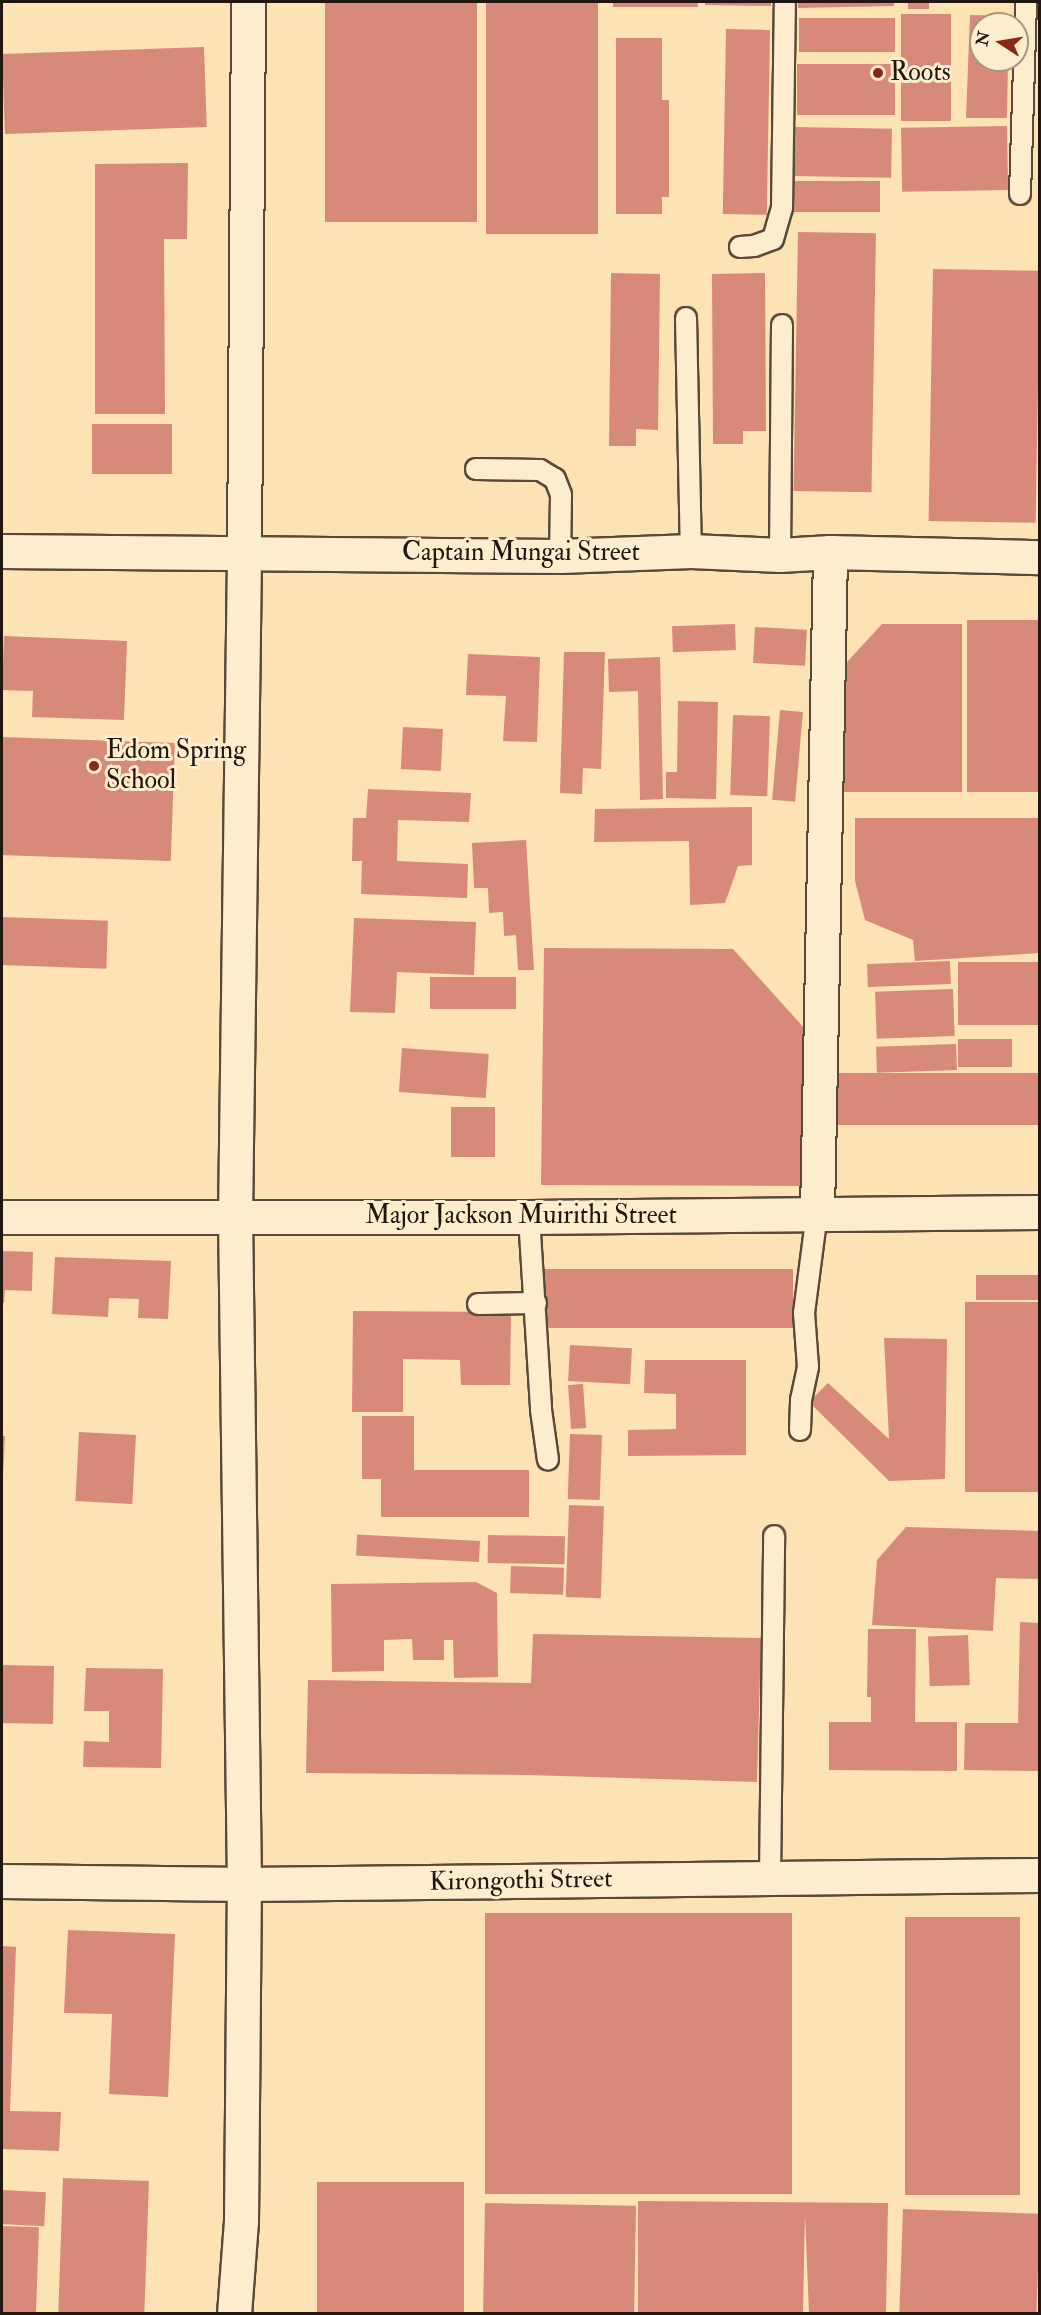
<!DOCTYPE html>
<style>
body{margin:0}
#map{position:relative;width:1041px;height:2315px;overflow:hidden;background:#fde2b4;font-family:"IM FELL Double Pica",serif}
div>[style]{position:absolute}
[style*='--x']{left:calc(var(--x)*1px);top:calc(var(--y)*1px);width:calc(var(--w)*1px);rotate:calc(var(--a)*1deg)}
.building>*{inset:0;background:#d78a7a;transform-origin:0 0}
.roads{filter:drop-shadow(2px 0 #58493a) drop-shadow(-2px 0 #58493a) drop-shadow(0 2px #58493a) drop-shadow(0 -2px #58493a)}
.service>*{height:20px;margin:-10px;padding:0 10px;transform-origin:10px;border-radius:10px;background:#feecce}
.minor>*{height:33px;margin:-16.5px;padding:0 16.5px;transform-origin:16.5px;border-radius:16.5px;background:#feecce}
.tertiary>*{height:33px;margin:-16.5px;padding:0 16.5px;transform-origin:16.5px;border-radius:16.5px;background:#feecce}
.dots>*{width:16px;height:16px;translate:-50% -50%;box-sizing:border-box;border:3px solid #feecce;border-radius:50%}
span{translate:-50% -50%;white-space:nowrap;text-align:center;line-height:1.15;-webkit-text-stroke:6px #feecce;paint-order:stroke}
.poi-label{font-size:26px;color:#211611}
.left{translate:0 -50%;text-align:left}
.street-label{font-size:26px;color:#211611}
.frame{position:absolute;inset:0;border:3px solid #211611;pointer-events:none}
.north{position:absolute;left:969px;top:12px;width:60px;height:60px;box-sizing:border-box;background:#feecce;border:2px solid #a69682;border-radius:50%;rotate:282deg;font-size:16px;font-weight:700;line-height:24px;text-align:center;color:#211611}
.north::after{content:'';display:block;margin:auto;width:21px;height:27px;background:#8f2418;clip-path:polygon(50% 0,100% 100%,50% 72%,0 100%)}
</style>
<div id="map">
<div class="building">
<i style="left:325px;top:2px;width:152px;height:220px"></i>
<i style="left:486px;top:2px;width:112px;height:232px"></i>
<i style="left:613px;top:2px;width:85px;height:5px"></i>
<i style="clip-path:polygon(705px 2px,771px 2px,771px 6px,705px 5px)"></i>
<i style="clip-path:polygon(798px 2px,894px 2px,894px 6px,798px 8px)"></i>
<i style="left:908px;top:2px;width:21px;height:7px"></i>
<i style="left:901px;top:14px;width:50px;height:107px"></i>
<i style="clip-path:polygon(970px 15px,1009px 16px,1009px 24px,981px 24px,981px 60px,1008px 60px,1007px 118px,966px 118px)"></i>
<i style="left:895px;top:18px;width:34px;height:96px;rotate:90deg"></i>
<i style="left:726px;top:29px;width:44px;height:185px;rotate:1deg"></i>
<i style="clip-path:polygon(616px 38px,662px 38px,662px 100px,669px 100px,669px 197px,662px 197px,662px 214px,616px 214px)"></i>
<i style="left:204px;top:47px;width:80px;height:202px;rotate:88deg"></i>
<i style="left:797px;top:64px;width:98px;height:51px"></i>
<i style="left:1007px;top:126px;width:64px;height:106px;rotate:89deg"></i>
<i style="left:795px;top:127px;width:97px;height:49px;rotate:1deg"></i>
<i style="clip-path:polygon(188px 163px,187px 239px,164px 239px,165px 414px,95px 414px,95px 164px)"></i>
<i style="left:880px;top:181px;width:31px;height:87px;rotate:90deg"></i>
<i style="left:798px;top:232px;width:78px;height:259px;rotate:1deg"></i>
<i style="left:933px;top:269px;width:107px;height:252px;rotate:1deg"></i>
<i style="clip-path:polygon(611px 273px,660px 274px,658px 430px,636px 429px,636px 446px,609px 446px)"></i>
<i style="clip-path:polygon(765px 273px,766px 431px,743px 431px,743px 444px,713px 444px,712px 274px)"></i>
<i style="left:172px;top:424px;width:50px;height:80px;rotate:90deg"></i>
<i style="left:967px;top:620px;width:73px;height:172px"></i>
<i style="left:735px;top:624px;width:26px;height:63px;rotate:88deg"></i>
<i style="clip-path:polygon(882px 624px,962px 624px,962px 792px,835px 792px,835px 675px)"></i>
<i style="left:755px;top:627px;width:52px;height:36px;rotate:3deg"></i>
<i style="clip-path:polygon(4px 636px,127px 641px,124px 720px,32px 717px,33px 691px,2px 690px)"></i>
<i style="clip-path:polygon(564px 652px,605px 652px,601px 769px,583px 768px,582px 794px,560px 793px)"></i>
<i style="clip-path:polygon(468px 654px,540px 657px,537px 742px,503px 741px,506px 696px,466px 695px)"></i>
<i style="clip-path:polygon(660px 657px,663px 799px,640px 800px,638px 691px,609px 692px,608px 659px)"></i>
<i style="clip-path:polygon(678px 701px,718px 702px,716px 799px,666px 798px,666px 772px,677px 772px)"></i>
<i style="left:780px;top:710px;width:23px;height:90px;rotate:5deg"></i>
<i style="left:733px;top:715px;width:37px;height:80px;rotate:2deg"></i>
<i style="left:403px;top:727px;width:40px;height:42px;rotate:3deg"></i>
<i style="left:2px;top:737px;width:173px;height:118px;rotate:2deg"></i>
<i style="clip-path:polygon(368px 789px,471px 793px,469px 822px,398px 820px,397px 861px,468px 864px,467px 898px,361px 894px,362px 861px,352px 861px,353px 818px,366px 818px)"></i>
<i style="clip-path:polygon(752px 807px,752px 865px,738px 866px,725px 903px,690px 905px,689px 841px,594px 842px,595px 809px)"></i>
<i style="clip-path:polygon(855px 818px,1040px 818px,1040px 953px,915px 961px,913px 940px,865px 920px,855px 881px)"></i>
<i style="clip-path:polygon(526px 840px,534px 970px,518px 970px,516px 935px,504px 936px,503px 912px,489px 913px,488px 888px,474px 888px,472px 843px)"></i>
<i style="left:2px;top:917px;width:106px;height:48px;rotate:2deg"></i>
<i style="clip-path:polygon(354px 918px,476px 922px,474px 975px,397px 972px,395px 1013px,350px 1012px)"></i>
<i style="clip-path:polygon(544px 948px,733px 949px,806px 1030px,805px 1186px,541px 1185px)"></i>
<i style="left:950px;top:961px;width:23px;height:83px;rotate:88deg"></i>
<i style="left:1040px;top:962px;width:63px;height:82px;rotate:90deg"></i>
<i style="left:516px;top:977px;width:32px;height:86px;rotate:90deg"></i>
<i style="left:953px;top:989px;width:47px;height:78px;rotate:88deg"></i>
<i style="left:958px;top:1039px;width:54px;height:28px"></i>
<i style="left:956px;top:1044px;width:26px;height:80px;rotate:88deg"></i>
<i style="left:402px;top:1048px;width:87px;height:44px;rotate:4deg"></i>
<i style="left:1040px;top:1073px;width:52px;height:210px;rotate:90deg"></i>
<i style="left:451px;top:1107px;width:44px;height:50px"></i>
<i style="clip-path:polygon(2px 1251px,33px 1252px,32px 1291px,5px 1290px,4px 1303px,2px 1303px)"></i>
<i style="clip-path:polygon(55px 1257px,171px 1261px,168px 1319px,138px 1318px,139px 1299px,109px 1298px,108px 1317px,52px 1314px)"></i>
<i style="left:544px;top:1269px;width:249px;height:59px"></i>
<i style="left:1040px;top:1275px;width:25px;height:64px;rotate:90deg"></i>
<i style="left:1040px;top:1302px;width:190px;height:75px;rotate:90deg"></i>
<i style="clip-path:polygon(353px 1311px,511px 1312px,510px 1385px,461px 1385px,460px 1360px,403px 1359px,403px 1412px,352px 1412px)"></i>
<i style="clip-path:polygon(884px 1338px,947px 1339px,945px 1479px,889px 1481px,809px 1402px,828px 1383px,889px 1439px)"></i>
<i style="left:570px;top:1345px;width:62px;height:36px;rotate:3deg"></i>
<i style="clip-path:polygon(645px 1360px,746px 1360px,746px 1455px,628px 1456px,628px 1430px,676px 1429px,676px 1394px,644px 1393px)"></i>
<i style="left:583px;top:1384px;width:44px;height:15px;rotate:86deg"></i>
<i style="clip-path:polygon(362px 1416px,414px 1416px,414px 1470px,529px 1470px,529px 1517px,381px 1517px,381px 1479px,362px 1479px)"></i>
<i style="left:79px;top:1432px;width:57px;height:69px;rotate:3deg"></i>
<i style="left:570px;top:1434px;width:32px;height:65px;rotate:2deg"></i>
<i style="clip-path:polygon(2px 1436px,5px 1436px,3px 1477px,2px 1477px)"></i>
<i style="left:569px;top:1505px;width:35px;height:92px;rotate:2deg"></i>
<i style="clip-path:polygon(906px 1527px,1040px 1531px,1040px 1579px,996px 1578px,993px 1631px,872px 1625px,877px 1560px)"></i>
<i style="left:488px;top:1535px;width:77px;height:28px;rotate:1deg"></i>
<i style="left:480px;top:1541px;width:21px;height:123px;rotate:93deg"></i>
<i style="left:511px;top:1566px;width:53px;height:27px;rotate:2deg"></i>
<i style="clip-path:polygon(476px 1582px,497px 1593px,498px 1677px,454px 1678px,453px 1640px,444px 1640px,444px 1660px,413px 1660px,412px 1639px,384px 1640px,384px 1671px,332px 1672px,331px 1584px)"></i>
<i style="clip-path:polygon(1020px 1622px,1040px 1623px,1040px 1771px,964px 1770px,965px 1723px,1018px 1723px)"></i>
<i style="clip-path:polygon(868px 1629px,916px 1629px,915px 1722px,957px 1722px,957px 1771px,829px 1770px,829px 1722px,871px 1722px,871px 1697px,867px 1697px)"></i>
<i style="clip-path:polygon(533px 1634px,761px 1638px,757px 1782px,528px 1775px,306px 1773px,308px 1680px,531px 1683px)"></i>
<i style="left:968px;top:1635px;width:50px;height:40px;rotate:88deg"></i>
<i style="left:2px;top:1665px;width:52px;height:58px;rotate:1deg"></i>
<i style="clip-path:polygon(86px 1668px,163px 1669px,161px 1768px,83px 1767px,84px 1741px,109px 1742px,109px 1711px,84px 1711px)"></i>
<i style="left:792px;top:1913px;width:281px;height:307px;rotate:90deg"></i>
<i style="left:905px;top:1917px;width:115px;height:278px"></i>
<i style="clip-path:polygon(68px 1930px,175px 1934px,168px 2097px,109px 2094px,112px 2014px,64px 2013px)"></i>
<i style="clip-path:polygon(2px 1946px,16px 1947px,10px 2111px,61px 2112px,59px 2151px,2px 2149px)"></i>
<i style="left:63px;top:2178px;width:86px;height:136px;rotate:2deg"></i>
<i style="left:317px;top:2182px;width:147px;height:132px"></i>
<i style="left:2px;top:2190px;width:44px;height:34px;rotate:3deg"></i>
<i style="clip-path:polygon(638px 2201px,888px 2203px,886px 2314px,809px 2314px,805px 2214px,803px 2314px,638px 2314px)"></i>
<i style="left:485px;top:2203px;width:151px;height:111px;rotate:1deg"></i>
<i style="left:903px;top:2209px;width:137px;height:105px;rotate:2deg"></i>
<i style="left:2px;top:2226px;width:37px;height:88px;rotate:2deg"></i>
</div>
<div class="roads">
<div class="service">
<i style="--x:1020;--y:194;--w:192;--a:-88.2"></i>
<i style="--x:740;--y:247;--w:14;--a:-4"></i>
<i style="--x:754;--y:246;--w:20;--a:-20"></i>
<i style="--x:773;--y:239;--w:32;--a:-74"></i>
<i style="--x:782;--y:208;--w:206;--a:-89.2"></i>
<i style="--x:686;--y:318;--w:233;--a:88.8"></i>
<i style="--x:476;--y:469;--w:64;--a:0.9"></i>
<i style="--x:540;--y:470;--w:17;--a:31"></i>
<i style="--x:555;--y:479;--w:17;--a:69"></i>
<i style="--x:561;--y:495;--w:61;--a:90.9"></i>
<i style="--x:780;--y:555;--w:230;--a:-89.5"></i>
<i style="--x:529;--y:1217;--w:193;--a:86.4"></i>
<i style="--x:541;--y:1410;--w:50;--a:82"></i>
<i style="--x:478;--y:1304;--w:58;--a:-1"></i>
<i style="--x:800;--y:1430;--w:30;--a:-88"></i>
<i style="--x:801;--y:1400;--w:34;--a:-78"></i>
<i style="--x:808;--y:1367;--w:54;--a:-94.2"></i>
<i style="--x:804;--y:1313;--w:101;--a:-82.6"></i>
<i style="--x:770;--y:1878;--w:342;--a:-89.3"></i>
</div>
<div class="minor">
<i style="--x:817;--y:1213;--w:661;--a:-88.87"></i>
<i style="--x:234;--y:2314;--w:93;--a:-85.7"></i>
<i style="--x:241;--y:2221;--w:337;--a:-89.5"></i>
<i style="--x:244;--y:1884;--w:666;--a:-90.77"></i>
<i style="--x:235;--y:1218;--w:665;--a:-89.22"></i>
<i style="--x:244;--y:553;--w:551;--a:-89.58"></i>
</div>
<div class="tertiary">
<i style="--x:2;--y:551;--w:558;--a:0.51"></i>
<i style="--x:560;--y:556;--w:131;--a:-2.2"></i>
<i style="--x:691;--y:551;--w:89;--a:2.6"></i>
<i style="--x:780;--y:555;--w:50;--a:-3.4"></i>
<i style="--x:830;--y:552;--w:210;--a:1.4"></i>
<i style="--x:2;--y:1217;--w:527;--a:0"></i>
<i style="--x:529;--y:1217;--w:511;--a:-0.56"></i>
<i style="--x:2;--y:1881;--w:242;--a:0.7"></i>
<i style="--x:244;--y:1884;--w:796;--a:-0.65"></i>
</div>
</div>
<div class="dots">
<i style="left:878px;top:73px;background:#8f2418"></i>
<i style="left:94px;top:766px;background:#8f2418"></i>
</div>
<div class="poi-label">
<span class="left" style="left:890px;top:73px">Roots</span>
<span class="left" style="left:106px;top:766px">Edom Spring<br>School</span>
</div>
<div class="street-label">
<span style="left:521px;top:553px">Captain Mungai Street</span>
<span style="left:521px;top:1216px">Major Jackson Muirithi Street</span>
<span style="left:521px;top:1881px;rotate:-1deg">Kirongothi Street</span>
</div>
<div class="frame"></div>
<div class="north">N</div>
</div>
